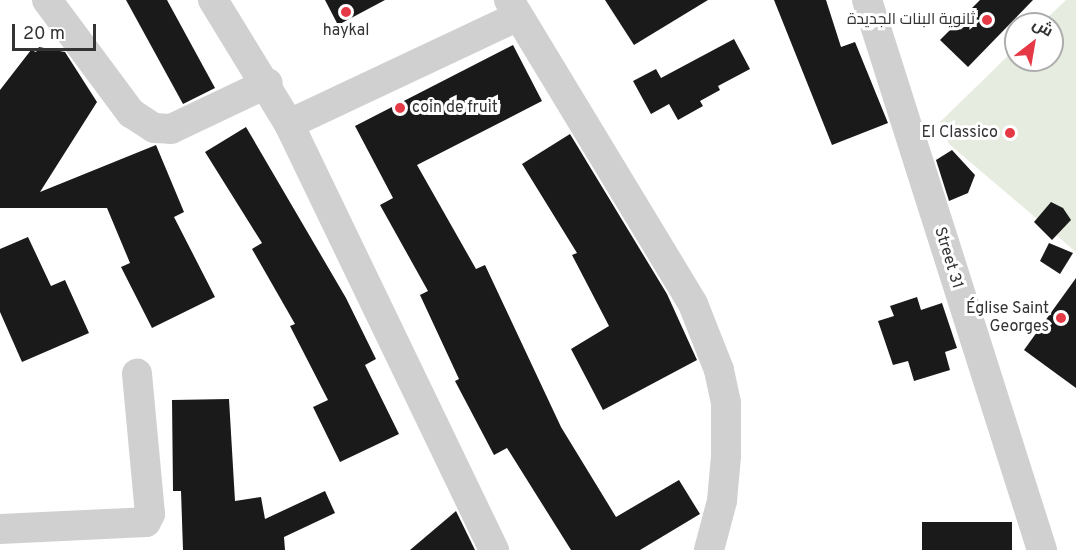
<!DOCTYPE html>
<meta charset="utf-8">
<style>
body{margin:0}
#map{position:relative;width:1076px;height:550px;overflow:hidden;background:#fff;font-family:Overpass,Cairo,sans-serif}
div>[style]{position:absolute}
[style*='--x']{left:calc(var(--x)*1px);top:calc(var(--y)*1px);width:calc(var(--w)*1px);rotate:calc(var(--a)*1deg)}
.green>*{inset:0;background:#e6ecdf}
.building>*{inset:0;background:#1a1a1a;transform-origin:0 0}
.minor>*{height:30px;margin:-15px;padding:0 15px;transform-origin:15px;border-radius:15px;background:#d0d0d0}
.dots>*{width:16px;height:16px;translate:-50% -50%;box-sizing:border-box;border:3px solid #fff;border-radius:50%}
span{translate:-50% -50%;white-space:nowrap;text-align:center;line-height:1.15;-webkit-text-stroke:6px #fff;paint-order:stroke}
.poi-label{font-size:16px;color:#333}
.right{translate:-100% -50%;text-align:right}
.left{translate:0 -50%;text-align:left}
.street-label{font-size:16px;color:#333}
.north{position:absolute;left:1004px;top:12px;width:60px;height:60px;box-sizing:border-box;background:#fff;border:2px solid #adadad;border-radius:50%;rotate:31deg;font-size:16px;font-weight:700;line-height:24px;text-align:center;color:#333}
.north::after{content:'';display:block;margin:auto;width:21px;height:27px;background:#e63946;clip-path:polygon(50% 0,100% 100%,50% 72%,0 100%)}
.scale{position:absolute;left:12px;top:24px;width:84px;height:27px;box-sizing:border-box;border:3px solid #333;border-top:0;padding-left:8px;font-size:18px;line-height:21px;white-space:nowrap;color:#333;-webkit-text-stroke:4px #fff;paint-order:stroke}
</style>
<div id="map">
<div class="green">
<i style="clip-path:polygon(1066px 0,1076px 0,1076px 252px,949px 144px,940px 122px,1016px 48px,1016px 60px,1052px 60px,1052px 24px,1041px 24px)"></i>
</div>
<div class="building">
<i style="clip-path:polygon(126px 0,167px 0,215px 88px,183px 104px)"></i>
<i style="clip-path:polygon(325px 0,385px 0,338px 25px)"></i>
<i style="clip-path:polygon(605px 0,708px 0,634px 45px)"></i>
<i style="clip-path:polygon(774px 0,826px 0,841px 47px,855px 42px,888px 123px,832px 145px)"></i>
<i style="clip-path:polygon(980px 0,1033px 0,968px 67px,940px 40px)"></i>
<i style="clip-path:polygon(734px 39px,750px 69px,718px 86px,720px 90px,700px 101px,703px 106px,678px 120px,669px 104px,651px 114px,633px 81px,656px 69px,661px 78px)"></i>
<i style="clip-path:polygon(513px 45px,542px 101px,417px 165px,476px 269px,485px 265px,561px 427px,616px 517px,679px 480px,700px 514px,640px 550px,571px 550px,507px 448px,494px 455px,455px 381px,459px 379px,420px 295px,428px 291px,380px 205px,393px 198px,355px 126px)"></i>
<i style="clip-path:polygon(39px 47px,65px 52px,97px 102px,40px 192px,156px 145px,184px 212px,174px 217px,215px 297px,152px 328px,121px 267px,130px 263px,107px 208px,0 208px,0 90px,31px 50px,36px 52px)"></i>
<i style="clip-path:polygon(246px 127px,346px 298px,376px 359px,365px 365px,399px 434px,340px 462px,313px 407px,328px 400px,290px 326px,295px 324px,252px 249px,262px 243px,205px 152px)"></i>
<i style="clip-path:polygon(570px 134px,667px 294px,697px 360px,603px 410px,571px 349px,609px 326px,572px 255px,577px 253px,522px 164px)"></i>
<i style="clip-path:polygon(952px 150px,975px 175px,968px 193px,949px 201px,936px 160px)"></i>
<i style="clip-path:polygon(1051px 202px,1063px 208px,1071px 220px,1052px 240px,1034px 222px)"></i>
<i style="clip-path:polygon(28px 237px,51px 286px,65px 280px,89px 333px,22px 362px,0 312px,0 249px)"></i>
<i style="clip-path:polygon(1049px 243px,1073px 253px,1060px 274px,1040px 261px)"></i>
<i style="clip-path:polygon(1076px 278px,1076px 388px,1024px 350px)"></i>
<i style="clip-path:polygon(917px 297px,921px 310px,942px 303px,957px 348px,945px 352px,950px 370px,914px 381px,908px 361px,893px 365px,878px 321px,894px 316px,890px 306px)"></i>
<i style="clip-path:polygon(229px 399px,235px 501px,261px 497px,265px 519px,325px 491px,335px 513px,284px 537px,285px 550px,183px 550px,181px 491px,173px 491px,172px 400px)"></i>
<i style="clip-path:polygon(456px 511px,475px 550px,410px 550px)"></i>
<i style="left:1012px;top:522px;width:28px;height:90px;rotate:90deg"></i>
</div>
<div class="minor">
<i style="--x:47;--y:0;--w:141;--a:53.4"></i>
<i style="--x:131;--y:113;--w:27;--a:33"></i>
<i style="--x:154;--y:128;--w:17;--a:3"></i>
<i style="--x:171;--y:129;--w:107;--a:-25.4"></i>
<i style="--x:213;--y:0;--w:145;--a:58.5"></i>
<i style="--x:289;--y:124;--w:473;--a:64.3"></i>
<i style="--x:509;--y:0;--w:355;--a:58.8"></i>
<i style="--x:693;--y:304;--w:71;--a:68.5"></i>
<i style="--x:719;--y:370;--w:34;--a:78"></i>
<i style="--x:726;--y:403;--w:53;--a:90"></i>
<i style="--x:726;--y:456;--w:45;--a:95.1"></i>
<i style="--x:722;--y:501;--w:51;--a:104.9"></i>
<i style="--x:867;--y:0;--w:577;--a:72.35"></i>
<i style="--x:289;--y:124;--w:253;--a:-25.2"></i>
<i style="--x:0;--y:529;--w:146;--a:-2.7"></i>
<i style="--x:146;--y:522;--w:9;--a:-63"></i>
<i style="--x:150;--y:514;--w:141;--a:-95.3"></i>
</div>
<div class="dots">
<i style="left:346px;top:12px;background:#e63946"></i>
<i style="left:987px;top:20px;background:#e63946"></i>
<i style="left:400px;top:108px;background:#e63946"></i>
<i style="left:1010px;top:133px;background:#e63946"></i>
<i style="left:1061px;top:318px;background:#e63946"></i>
</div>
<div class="poi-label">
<span class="right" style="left:975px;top:20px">ثانوية البنات الجديدة</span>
<span style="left:346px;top:31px">haykal</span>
<span class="left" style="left:412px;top:108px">coin de fruit</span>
<span class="right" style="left:998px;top:133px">El Classico</span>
<span class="right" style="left:1049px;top:318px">Église Saint<br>Georges</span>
</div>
<div class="street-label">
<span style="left:948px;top:258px;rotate:73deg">Street 31</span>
</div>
<div class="north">ش</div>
<div class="scale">20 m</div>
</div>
